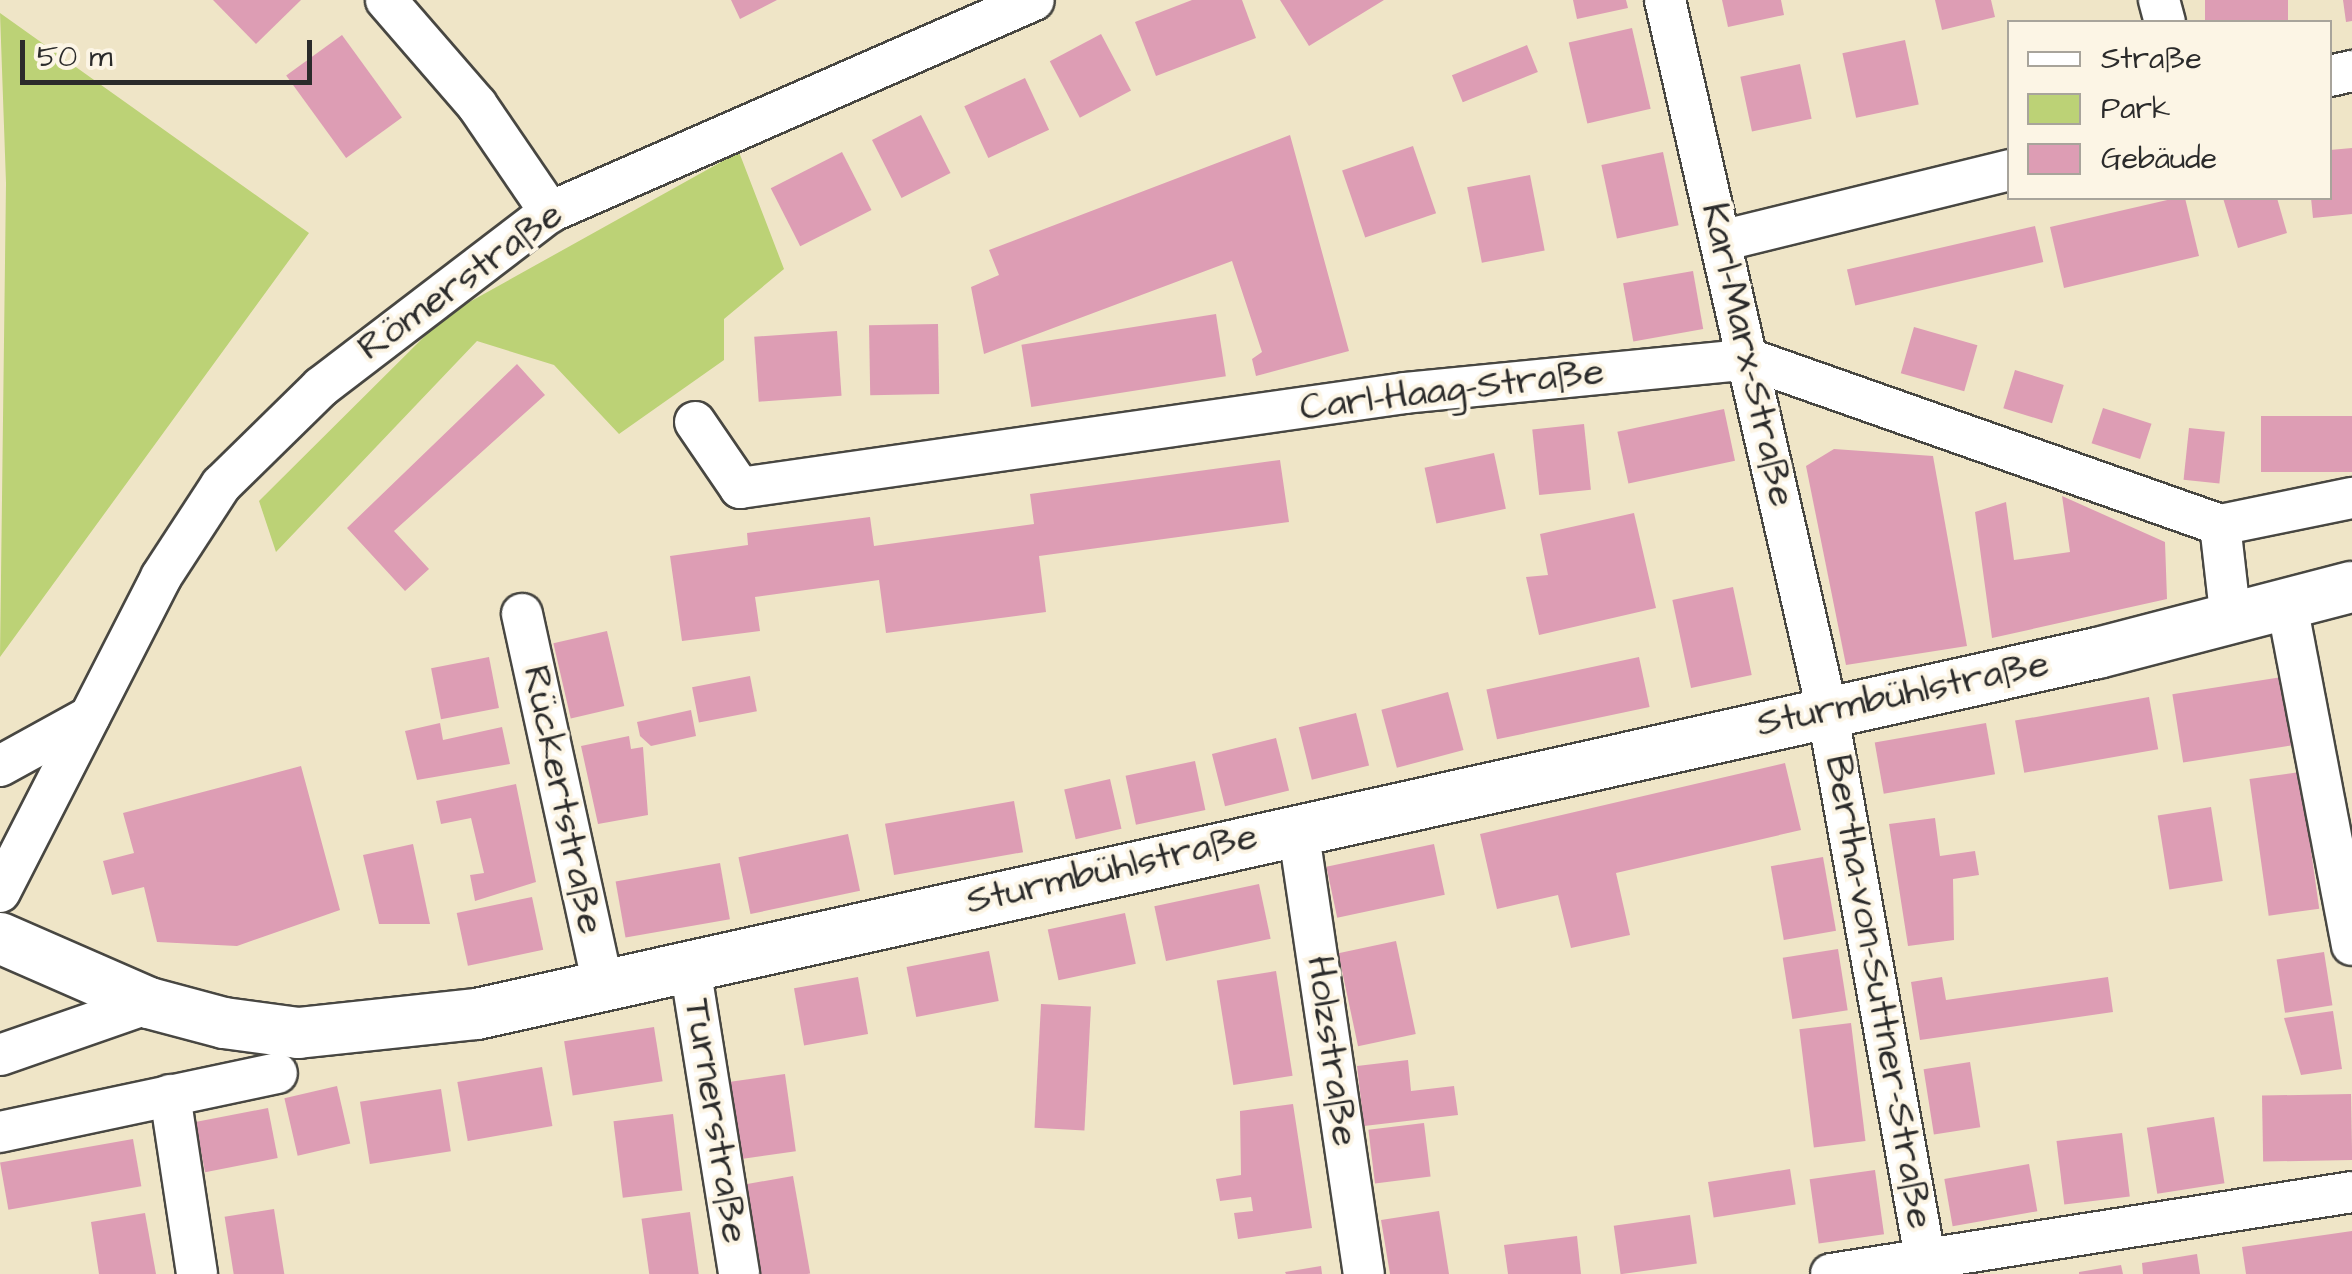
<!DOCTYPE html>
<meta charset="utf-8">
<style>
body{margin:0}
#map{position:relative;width:2352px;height:1274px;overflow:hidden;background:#efe5c7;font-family:"Architects Daughter",sans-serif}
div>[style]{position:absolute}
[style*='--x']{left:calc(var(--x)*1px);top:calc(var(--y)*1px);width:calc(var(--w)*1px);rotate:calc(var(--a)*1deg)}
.green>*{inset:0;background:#bcd276}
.building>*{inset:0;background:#dd9db4;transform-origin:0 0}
.roads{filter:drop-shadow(2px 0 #484742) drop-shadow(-2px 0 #484742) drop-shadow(0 2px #484742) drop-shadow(0 -2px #484742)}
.minor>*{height:40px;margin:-20px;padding:0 20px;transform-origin:20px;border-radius:20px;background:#fff}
.major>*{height:50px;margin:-25px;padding:0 25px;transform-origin:25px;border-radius:25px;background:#fff}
span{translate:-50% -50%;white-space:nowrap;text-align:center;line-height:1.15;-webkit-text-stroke:8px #fcf5e5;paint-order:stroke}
.street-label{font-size:38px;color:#2b2b2b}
.legend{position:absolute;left:2007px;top:20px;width:325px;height:180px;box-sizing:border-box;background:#fcf5e5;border:2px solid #a8a49b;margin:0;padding:12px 18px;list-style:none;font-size:30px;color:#2b2b2b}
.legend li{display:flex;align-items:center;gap:20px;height:50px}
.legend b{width:50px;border:2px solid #a8a49b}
.scale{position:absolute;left:20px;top:40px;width:292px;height:45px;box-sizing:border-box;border:5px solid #2b2b2b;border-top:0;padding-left:12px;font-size:30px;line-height:35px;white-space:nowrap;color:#2b2b2b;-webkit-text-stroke:8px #fcf5e5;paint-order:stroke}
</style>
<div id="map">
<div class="green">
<i style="clip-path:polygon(0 13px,309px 233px,0 657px,6px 183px)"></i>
<i style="clip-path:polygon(739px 152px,784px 269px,724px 319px,724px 360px,619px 434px,554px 365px,477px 341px,276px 552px,259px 501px,446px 315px)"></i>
</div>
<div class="building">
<i style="clip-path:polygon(213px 0,301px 0,256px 44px)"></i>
<i style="clip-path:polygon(731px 0,777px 0,740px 19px)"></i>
<i style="clip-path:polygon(1192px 0,1242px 0,1256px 38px,1156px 76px,1135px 22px)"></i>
<i style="clip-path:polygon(1280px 0,1384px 0,1309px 46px)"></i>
<i style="clip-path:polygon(1573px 0,1626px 0,1628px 8px,1577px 19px)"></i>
<i style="clip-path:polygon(1722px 0,1781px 0,1784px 15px,1728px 27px)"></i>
<i style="clip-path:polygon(1935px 0,1991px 0,1995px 17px,1942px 30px)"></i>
<i style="left:2205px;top:0;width:83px;height:22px"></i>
<i style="clip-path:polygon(2343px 0,2352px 0,2352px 21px,2346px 22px)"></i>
<i style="left:1632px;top:28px;width:83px;height:65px;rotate:77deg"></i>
<i style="left:1101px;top:34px;width:64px;height:58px;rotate:62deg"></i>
<i style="left:342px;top:35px;width:102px;height:69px;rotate:54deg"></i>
<i style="left:1905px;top:40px;width:66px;height:64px;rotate:78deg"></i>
<i style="left:1527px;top:45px;width:29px;height:81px;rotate:68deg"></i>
<i style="left:1800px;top:64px;width:56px;height:61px;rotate:78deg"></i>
<i style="left:1025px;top:78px;width:57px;height:67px;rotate:65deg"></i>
<i style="left:921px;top:115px;width:65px;height:55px;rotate:63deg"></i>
<i style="clip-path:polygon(1290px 135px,1349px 351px,1256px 376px,1252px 359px,1262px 352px,1232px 261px,984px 354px,971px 287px,999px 275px,989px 250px)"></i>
<i style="left:1413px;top:146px;width:71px;height:75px;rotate:71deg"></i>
<i style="clip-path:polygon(2352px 148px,2352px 214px,2313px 218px,2311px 198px,2330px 198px,2330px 150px)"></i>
<i style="left:842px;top:152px;width:65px;height:80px;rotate:63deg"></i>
<i style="left:1663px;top:152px;width:75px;height:63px;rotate:78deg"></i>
<i style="left:1530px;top:175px;width:77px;height:64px;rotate:79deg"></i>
<i style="clip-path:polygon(2176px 198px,2185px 198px,2199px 256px,2064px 288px,2050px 227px)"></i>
<i style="clip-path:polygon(2223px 198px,2277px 198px,2287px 233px,2238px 248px)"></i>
<i style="left:2035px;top:226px;width:37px;height:193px;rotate:77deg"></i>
<i style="left:1693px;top:271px;width:59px;height:71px;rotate:80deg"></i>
<i style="left:1216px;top:314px;width:63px;height:197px;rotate:81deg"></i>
<i style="left:938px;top:324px;width:70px;height:69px;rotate:89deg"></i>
<i style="left:1914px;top:327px;width:66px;height:48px;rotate:16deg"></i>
<i style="left:837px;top:331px;width:65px;height:83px;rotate:86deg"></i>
<i style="clip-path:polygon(517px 364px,545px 395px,394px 531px,429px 569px,405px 591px,347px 528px)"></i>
<i style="left:2015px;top:370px;width:51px;height:40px;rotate:17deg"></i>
<i style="left:2103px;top:408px;width:51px;height:37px;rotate:18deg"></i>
<i style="left:1724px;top:409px;width:53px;height:109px;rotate:78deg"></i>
<i style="left:2352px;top:416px;width:56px;height:91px;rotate:90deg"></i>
<i style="left:1584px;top:424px;width:66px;height:52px;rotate:84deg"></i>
<i style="left:2189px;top:428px;width:36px;height:52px;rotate:6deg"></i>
<i style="clip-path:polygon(1834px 449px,1933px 456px,1967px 646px,1846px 665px,1806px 466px)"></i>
<i style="left:1494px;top:453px;width:57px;height:71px;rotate:78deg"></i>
<i style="clip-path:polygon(1280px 460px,1289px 522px,1039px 556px,1046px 612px,886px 633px,879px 580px,755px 597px,760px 631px,682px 641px,670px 556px,748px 545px,747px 533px,870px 517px,874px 546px,1034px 524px,1030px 494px)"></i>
<i style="clip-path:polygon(2062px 496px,2165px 542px,2167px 599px,1992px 638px,1975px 512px,2006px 502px,2014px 560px,2070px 552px)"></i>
<i style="clip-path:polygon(1634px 513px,1656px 608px,1539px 635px,1526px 577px,1548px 575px,1540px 534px)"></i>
<i style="left:1733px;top:587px;width:90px;height:62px;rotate:78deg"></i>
<i style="left:607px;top:631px;width:77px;height:55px;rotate:77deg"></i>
<i style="left:489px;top:657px;width:52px;height:59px;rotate:79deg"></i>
<i style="left:1639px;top:657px;width:51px;height:156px;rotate:78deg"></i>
<i style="left:750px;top:676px;width:36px;height:59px;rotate:79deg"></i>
<i style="left:2282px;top:677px;width:69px;height:111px;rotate:81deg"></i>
<i style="left:1448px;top:692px;width:60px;height:69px;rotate:75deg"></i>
<i style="left:2149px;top:697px;width:53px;height:136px;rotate:80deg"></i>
<i style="clip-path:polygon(691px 710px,696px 736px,651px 746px,640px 736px,637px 722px)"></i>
<i style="left:1356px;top:713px;width:54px;height:59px;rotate:76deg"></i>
<i style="clip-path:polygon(440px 723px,443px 740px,502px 727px,510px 764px,417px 780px,405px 731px)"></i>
<i style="left:1986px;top:723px;width:52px;height:113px;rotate:80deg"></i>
<i style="clip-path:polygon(629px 736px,631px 749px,643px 747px,648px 815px,598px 824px,581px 746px)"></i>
<i style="left:1276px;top:738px;width:54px;height:66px;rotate:76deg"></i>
<i style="left:1195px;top:761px;width:50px;height:71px;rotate:78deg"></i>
<i style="clip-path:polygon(1785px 763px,1801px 830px,1616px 873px,1630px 935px,1571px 948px,1558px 895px,1497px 909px,1480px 834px)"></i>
<i style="clip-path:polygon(301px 766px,340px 910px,237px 946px,157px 942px,144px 887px,112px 895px,103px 861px,134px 853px,123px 813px)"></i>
<i style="left:2300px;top:772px;width:138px;height:51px;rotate:82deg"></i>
<i style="left:1110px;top:779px;width:51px;height:47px;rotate:77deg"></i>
<i style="clip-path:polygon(516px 784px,536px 882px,475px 901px,470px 875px,484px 873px,471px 818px,441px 824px,436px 801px)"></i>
<i style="left:1014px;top:801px;width:52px;height:131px;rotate:80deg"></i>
<i style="left:2211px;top:807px;width:75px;height:54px;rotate:81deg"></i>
<i style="clip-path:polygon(1935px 818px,1940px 856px,1975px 851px,1979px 875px,1953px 879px,1954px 940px,1908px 946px,1889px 824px)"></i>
<i style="left:848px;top:834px;width:58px;height:112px;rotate:78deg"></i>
<i style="clip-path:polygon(413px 844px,430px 924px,379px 924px,363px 855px)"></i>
<i style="left:1434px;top:844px;width:52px;height:110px;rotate:78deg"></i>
<i style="left:1823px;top:857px;width:75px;height:53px;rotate:80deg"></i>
<i style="left:720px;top:863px;width:57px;height:106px;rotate:80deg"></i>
<i style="left:1259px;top:884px;width:56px;height:107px;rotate:78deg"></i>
<i style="left:532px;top:897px;width:54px;height:77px;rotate:78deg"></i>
<i style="left:1125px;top:913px;width:52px;height:79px;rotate:78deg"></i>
<i style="left:1396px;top:941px;width:95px;height:59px;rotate:78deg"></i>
<i style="left:1838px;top:949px;width:62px;height:56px;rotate:81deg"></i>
<i style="left:989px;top:951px;width:51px;height:84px;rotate:79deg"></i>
<i style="left:2324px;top:952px;width:54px;height:48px;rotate:81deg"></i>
<i style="left:1276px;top:971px;width:106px;height:60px;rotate:81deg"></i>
<i style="left:858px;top:977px;width:58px;height:65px;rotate:80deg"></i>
<i style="clip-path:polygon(1942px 977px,1946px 1000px,2108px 977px,2113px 1012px,1920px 1040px,1911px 982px)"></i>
<i style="left:1041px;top:1004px;width:50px;height:124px;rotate:3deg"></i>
<i style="clip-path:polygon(2333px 1011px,2342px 1069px,2301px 1075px,2284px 1018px)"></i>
<i style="left:1851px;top:1023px;width:119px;height:52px;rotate:83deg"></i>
<i style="left:654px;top:1027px;width:55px;height:91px;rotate:81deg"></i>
<i style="clip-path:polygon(1408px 1060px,1411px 1091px,1454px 1086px,1458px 1115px,1364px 1126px,1357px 1066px)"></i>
<i style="left:1970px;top:1062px;width:66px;height:47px;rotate:81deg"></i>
<i style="left:542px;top:1067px;width:60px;height:86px;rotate:80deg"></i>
<i style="left:785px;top:1074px;width:78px;height:55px;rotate:82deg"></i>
<i style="left:337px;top:1086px;width:59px;height:54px;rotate:77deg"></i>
<i style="left:441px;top:1089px;width:63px;height:82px;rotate:81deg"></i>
<i style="left:2351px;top:1094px;width:66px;height:89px;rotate:89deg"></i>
<i style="clip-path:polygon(1293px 1104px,1312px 1228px,1238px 1239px,1234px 1213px,1253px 1211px,1251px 1197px,1220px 1201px,1216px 1179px,1241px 1175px,1240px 1111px)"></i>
<i style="left:268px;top:1108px;width:51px;height:74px;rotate:79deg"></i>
<i style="left:673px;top:1114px;width:77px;height:60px;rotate:83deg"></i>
<i style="left:2214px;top:1117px;width:67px;height:68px;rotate:81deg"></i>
<i style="left:1424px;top:1123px;width:54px;height:56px;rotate:83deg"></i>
<i style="left:2122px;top:1133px;width:64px;height:66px;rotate:83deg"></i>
<i style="left:133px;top:1139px;width:48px;height:135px;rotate:80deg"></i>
<i style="left:2029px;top:1164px;width:48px;height:86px;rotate:80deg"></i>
<i style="left:1790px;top:1169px;width:36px;height:83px;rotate:81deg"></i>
<i style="left:1875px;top:1170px;width:65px;height:66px;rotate:82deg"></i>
<i style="left:793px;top:1176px;width:99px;height:55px;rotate:80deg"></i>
<i style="left:274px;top:1209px;width:66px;height:50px;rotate:81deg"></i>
<i style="clip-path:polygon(1439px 1211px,1449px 1274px,1390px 1274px,1381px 1220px)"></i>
<i style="left:690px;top:1212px;width:63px;height:49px;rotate:82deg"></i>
<i style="clip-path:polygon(145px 1213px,156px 1274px,99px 1274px,91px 1222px)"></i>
<i style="left:1690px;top:1215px;width:49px;height:77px;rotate:82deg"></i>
<i style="clip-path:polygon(2352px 1231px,2352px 1274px,2246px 1274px,2242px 1247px)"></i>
<i style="clip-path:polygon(1577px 1236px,1581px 1274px,1508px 1274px,1504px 1245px)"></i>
<i style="clip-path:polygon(2197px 1254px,2200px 1274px,2143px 1274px,2142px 1263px)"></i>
<i style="clip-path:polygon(2121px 1265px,2123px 1274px,2079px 1274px,2079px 1272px)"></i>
<i style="clip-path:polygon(1321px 1266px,1322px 1274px,1286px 1274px,1285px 1272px)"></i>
</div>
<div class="roads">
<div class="minor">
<i style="--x:386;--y:0;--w:139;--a:49.1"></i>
<i style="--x:477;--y:105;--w:130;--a:55.7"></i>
<i style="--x:1665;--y:0;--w:728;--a:77.15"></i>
<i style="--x:1827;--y:710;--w:573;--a:79.85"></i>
<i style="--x:2159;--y:0;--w:23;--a:75"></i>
<i style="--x:2330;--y:76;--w:23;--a:-13"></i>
<i style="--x:1721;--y:241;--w:298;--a:-13.8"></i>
<i style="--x:695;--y:422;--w:80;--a:55.7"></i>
<i style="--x:740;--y:488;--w:672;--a:-8.13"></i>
<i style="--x:1405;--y:393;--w:346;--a:-5.6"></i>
<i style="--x:1749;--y:359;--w:499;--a:19.4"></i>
<i style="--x:2287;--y:605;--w:346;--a:79.2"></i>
<i style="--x:522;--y:614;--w:381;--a:77.7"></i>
<i style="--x:2231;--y:621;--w:97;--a:-96.5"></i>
<i style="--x:2220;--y:525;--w:135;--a:-11.6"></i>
<i style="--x:0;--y:766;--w:102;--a:-28.8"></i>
<i style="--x:1298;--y:828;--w:451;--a:81.6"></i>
<i style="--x:0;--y:892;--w:354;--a:-62.9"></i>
<i style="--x:161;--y:577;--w:110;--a:-56.9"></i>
<i style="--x:221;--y:485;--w:140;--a:-44.4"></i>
<i style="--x:321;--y:387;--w:288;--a:-37.4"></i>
<i style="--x:550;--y:212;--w:528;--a:-23.65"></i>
<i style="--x:690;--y:967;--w:311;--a:80.9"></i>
<i style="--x:0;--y:1055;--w:158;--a:-19.2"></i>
<i style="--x:170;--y:1095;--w:181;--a:81.4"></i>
<i style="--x:0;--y:1132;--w:283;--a:-12"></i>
<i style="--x:1831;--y:1274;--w:527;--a:-8.94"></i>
</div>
<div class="major">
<i style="--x:0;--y:938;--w:163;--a:23.6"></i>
<i style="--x:149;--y:1003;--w:78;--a:14.9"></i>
<i style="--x:224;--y:1023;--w:75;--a:7.7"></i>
<i style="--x:298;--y:1033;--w:180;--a:-6.1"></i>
<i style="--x:477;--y:1014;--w:1661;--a:-12.56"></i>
<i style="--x:2098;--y:653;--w:262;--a:-14.6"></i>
</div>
</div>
<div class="street-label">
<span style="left:461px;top:282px;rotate:-36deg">Römerstraße</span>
<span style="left:1747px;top:355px;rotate:77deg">Karl-Marx-Straße</span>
<span style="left:1452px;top:391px;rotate:-7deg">Carl-Haag-Straße</span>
<span style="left:1903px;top:695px;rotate:-12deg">Sturmbühlstraße</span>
<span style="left:562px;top:800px;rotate:78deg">Rückertstraße</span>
<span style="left:1112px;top:870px;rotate:-13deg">Sturmbühlstraße</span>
<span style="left:1878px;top:992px;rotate:80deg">Bertha-von-Suttner-Straße</span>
<span style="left:1331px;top:1051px;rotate:82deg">Holzstraße</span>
<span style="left:715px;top:1121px;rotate:81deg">Turnerstraße</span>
</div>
<ul class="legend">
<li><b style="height:12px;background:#fff"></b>Straße</li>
<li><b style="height:28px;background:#bcd276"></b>Park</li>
<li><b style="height:28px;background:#dd9db4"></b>Gebäude</li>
</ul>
<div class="scale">50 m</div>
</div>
